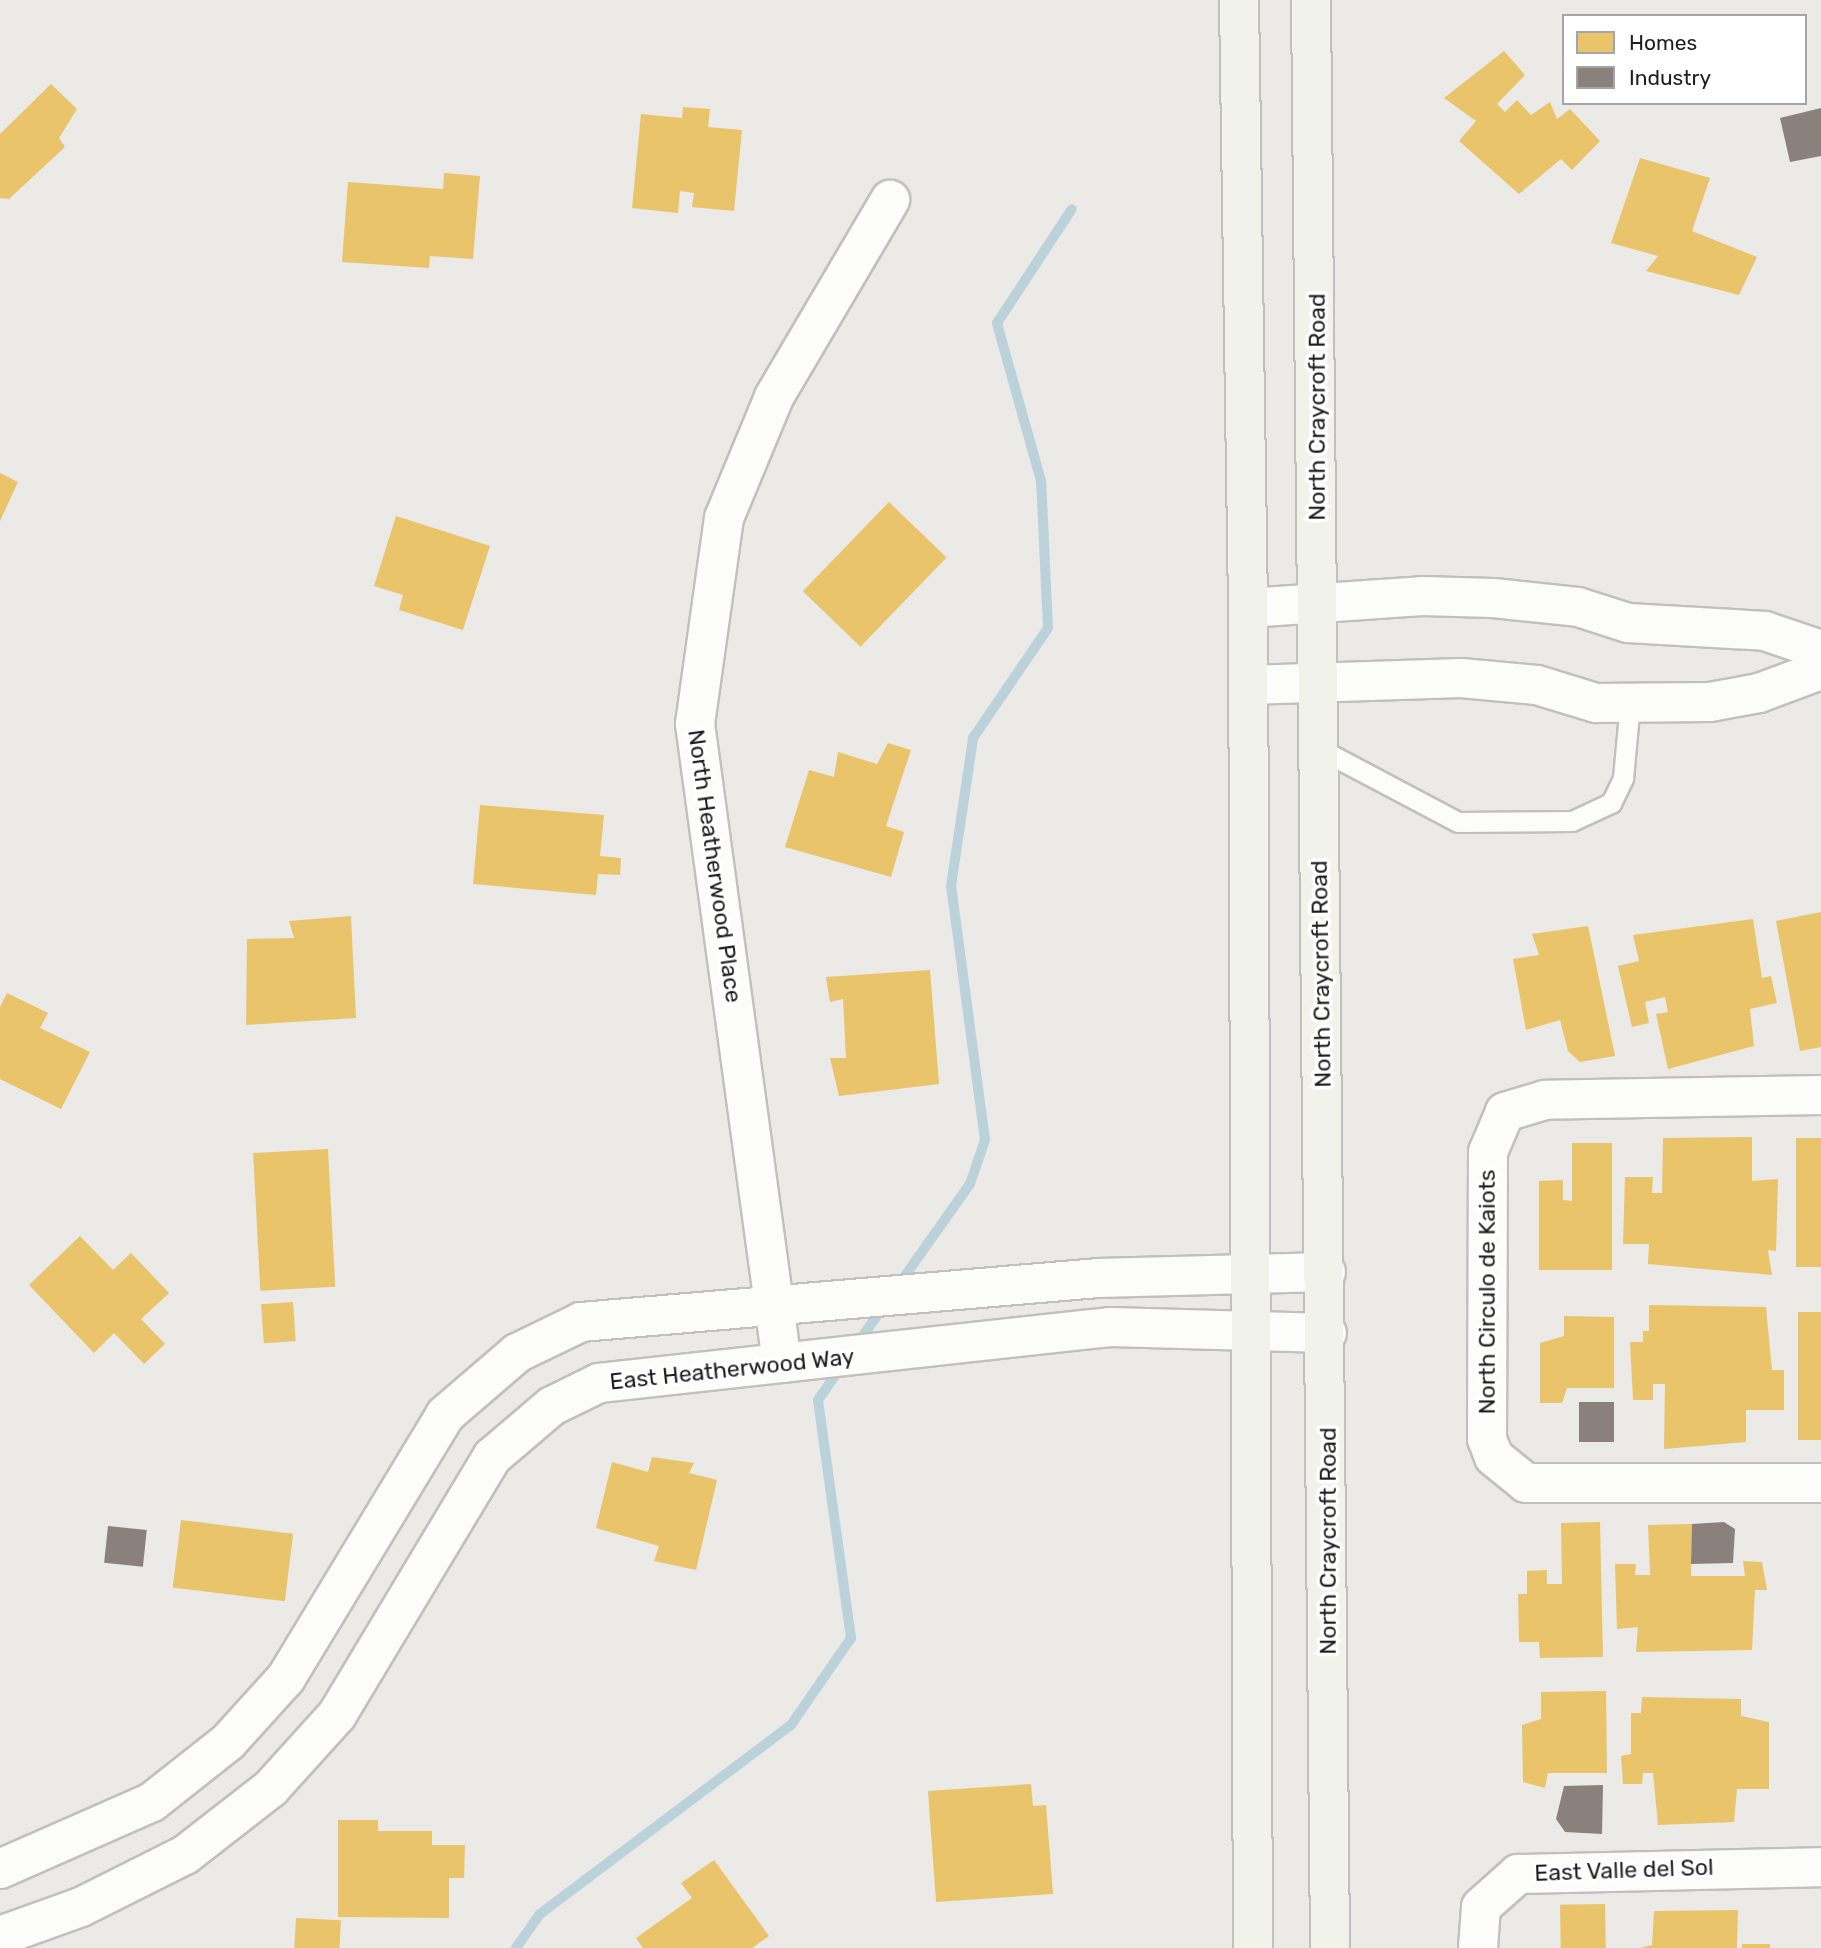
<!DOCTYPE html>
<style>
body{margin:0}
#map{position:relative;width:1821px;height:1948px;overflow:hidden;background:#ebeae6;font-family:Rubik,sans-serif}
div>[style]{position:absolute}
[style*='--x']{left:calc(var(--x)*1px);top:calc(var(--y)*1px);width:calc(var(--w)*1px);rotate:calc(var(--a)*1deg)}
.homes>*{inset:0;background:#e9c46a;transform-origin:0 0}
.industry>*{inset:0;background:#8a817c;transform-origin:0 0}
.stream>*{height:10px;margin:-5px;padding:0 5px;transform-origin:5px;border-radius:5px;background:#bcd2db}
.roads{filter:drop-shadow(2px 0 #c1c0be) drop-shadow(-2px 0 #c1c0be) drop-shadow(0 2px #c1c0be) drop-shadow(0 -2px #c1c0be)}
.service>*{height:19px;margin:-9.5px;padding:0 9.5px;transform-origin:9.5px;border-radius:9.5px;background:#fcfcfb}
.minor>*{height:38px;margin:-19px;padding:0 19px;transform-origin:19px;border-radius:19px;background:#fcfcfb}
.secondary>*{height:38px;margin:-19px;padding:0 19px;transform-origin:19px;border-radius:19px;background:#f1f2ea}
span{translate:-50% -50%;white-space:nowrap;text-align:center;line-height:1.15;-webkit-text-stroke:7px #fff;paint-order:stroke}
.street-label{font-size:23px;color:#1d1d1d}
.legend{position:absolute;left:1562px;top:14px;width:245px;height:91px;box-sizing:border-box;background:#fff;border:2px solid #a5a5a5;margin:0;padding:9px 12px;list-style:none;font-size:21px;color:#1d1d1d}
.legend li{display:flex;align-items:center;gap:14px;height:35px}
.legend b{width:35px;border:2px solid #a5a5a5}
</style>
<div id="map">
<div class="homes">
<i style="clip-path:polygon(1504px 51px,1525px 75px,1497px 104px,1505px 112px,1517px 100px,1531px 115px,1550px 102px,1557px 119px,1570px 109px,1600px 141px,1572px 170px,1561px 159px,1519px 194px,1459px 141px,1476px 121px,1444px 98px)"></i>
<i style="clip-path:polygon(51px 84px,77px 109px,59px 138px,65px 147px,9px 199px,0 198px,0 134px)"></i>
<i style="clip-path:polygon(683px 107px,710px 109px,708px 127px,742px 130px,734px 211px,692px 207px,694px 193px,680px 191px,678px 213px,632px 208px,641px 114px,682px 118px)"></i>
<i style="clip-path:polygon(1640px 158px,1710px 178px,1692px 231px,1757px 257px,1739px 295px,1646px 271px,1658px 256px,1611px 243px)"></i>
<i style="clip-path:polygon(444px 173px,480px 176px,473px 259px,430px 256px,429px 268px,342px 262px,348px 182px,443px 189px)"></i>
<i style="clip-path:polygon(0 473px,18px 482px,0 521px)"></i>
<i style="left:889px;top:502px;width:80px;height:124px;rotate:44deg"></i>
<i style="clip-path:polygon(396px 516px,490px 546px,463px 630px,399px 610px,403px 595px,374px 586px)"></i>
<i style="clip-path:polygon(888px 743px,911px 750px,886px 826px,904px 832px,891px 877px,785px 847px,809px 770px,834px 777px,838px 752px,877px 764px)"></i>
<i style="clip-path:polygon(480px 805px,604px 815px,600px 856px,621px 858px,620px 875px,598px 874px,596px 895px,473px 884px)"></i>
<i style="clip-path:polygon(1821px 912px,1821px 1047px,1800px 1051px,1776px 921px)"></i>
<i style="clip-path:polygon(351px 916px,356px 1018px,246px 1025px,247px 939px,294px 938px,289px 921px)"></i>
<i style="clip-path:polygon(1753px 919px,1762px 978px,1771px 976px,1777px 1003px,1750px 1009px,1754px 1046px,1668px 1069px,1656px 1014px,1668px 1012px,1665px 997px,1645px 1002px,1649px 1023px,1632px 1027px,1618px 966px,1639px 961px,1633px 935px)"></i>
<i style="clip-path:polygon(1588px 926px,1615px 1056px,1580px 1062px,1568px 1051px,1560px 1020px,1526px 1030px,1513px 959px,1539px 955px,1532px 934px)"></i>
<i style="clip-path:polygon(930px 970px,939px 1084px,839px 1096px,830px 1058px,846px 1058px,843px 999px,830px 1002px,826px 977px)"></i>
<i style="clip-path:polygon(7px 993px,48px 1013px,40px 1028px,90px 1052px,61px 1109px,0 1079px,0 1007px)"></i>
<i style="clip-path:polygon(1752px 1137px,1752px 1181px,1778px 1179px,1776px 1251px,1768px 1250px,1772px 1275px,1648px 1264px,1649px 1244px,1623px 1244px,1625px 1177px,1653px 1177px,1652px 1193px,1662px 1193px,1663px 1138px)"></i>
<i style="left:1796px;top:1138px;width:25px;height:129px"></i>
<i style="clip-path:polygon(1572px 1143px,1612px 1143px,1612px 1270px,1539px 1270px,1539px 1181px,1563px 1180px,1563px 1200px,1572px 1201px)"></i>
<i style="left:328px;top:1149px;width:138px;height:75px;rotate:87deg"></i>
<i style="clip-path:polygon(80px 1236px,113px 1270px,131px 1253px,169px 1293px,141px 1319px,165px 1344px,144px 1364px,114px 1333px,94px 1353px,29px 1285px)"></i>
<i style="left:293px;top:1302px;width:39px;height:32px;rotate:86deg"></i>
<i style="clip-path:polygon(1649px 1305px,1766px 1307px,1772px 1370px,1784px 1370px,1784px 1410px,1746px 1410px,1746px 1442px,1664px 1449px,1665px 1384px,1653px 1384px,1653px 1400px,1633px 1400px,1630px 1342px,1643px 1342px,1643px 1331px,1649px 1331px)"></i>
<i style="left:1798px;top:1312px;width:23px;height:128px"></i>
<i style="clip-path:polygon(1564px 1316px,1614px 1317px,1614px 1388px,1567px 1388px,1562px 1403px,1540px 1403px,1540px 1343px,1564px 1336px)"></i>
<i style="clip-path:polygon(652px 1457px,694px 1463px,689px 1473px,717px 1480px,696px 1570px,654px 1561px,659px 1546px,596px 1528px,612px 1462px,648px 1472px)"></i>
<i style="left:181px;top:1520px;width:113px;height:68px;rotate:7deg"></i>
<i style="clip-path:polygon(1600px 1522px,1603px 1657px,1540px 1658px,1539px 1642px,1519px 1642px,1518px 1594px,1527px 1594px,1527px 1571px,1547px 1570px,1547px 1584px,1562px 1584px,1561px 1523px)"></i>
<i style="clip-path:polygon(1692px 1524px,1691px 1576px,1745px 1576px,1743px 1561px,1762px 1562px,1767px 1590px,1755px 1590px,1752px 1650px,1636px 1652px,1638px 1627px,1617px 1629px,1615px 1564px,1636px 1564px,1635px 1575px,1650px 1575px,1648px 1525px)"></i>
<i style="clip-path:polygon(1606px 1691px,1607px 1773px,1548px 1773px,1545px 1788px,1523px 1782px,1522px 1725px,1541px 1719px,1541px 1692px)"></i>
<i style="clip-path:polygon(1642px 1697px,1741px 1699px,1741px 1716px,1769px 1722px,1769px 1789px,1737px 1789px,1734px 1822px,1658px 1825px,1653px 1773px,1643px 1773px,1642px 1784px,1623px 1784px,1621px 1756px,1631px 1754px,1631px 1713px,1641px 1713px)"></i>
<i style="clip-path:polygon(1031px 1784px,1033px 1806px,1046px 1805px,1053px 1894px,936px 1902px,928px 1791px)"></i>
<i style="clip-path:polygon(338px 1820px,378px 1820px,378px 1831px,432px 1831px,432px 1845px,465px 1845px,464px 1878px,449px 1878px,449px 1918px,338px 1917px)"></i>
<i style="clip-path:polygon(714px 1860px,769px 1936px,752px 1948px,643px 1948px,636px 1938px,692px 1898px,681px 1883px)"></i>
<i style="left:1605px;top:1904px;width:44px;height:45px;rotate:89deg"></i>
<i style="clip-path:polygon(1738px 1910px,1737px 1948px,1640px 1948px,1652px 1945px,1654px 1911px)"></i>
<i style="left:296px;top:1918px;width:45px;height:30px;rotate:3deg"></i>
<i style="left:1742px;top:1944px;width:28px;height:4px"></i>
</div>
<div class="industry">
<i style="clip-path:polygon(1821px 108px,1821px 156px,1790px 162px,1780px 118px)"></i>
<i style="left:1579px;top:1402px;width:35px;height:40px"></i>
<i style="clip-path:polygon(1724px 1522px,1735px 1529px,1733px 1563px,1691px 1564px,1692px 1524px)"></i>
<i style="left:108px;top:1526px;width:39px;height:37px;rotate:6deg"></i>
<i style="clip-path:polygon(1603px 1785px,1602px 1834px,1565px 1832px,1556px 1819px,1564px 1786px)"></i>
</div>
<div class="stream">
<i style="--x:897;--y:1287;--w:126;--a:-54.7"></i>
<i style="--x:970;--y:1184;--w:46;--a:-71.2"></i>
<i style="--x:985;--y:1140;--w:256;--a:-97.6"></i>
<i style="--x:951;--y:886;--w:150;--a:-81.5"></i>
<i style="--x:973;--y:738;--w:133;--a:-55.7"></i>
<i style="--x:1048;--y:628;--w:147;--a:-92.7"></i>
<i style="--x:1041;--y:481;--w:164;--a:-105.6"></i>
<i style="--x:997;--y:323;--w:136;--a:-56.7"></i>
<i style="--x:857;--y:1344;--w:47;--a:-54.6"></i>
<i style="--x:516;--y:1948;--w:42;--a:-54.8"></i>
<i style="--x:540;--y:1914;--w:314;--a:-37"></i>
<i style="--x:791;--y:1725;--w:106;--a:-55.4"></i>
<i style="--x:851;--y:1638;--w:240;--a:-97.9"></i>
<i style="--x:818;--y:1400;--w:42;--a:-54.8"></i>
</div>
<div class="roads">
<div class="service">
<i style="--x:1318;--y:748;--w:158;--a:27.9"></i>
<i style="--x:1458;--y:822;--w:114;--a:-0.5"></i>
<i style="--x:1572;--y:821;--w:43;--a:-24.8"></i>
<i style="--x:1611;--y:803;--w:28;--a:-64"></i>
<i style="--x:1623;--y:778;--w:75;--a:-84.7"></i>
</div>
<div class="minor">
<i style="--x:1248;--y:608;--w:174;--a:-3.9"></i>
<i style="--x:1422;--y:596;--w:71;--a:1.6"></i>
<i style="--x:1493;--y:598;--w:85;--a:6"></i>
<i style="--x:1578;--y:607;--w:52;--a:17.7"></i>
<i style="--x:1628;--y:623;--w:137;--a:3.3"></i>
<i style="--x:1765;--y:631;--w:59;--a:18.7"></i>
<i style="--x:1248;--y:685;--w:213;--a:-1.9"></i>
<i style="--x:1461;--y:678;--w:76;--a:5.3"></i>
<i style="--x:1537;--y:685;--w:62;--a:17"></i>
<i style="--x:1596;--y:703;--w:114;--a:-0.5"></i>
<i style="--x:1710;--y:702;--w:50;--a:-10.4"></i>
<i style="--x:1759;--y:693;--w:66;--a:-20.4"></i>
<i style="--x:1821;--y:1095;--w:276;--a:179"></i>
<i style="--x:1545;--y:1100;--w:42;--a:163.3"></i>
<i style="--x:1505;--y:1112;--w:43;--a:113"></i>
<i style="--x:1488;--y:1152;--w:287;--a:90.2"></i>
<i style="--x:1487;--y:1439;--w:19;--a:69"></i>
<i style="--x:1494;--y:1457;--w:41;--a:39.1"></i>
<i style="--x:1526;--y:1483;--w:295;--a:0"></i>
<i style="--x:782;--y:1363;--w:645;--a:-97.75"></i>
<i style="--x:695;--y:724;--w:208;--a:-82"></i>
<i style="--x:724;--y:518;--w:131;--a:-67.5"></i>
<i style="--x:774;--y:397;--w:229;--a:-59.5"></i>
<i style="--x:0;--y:1869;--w:166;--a:-23.8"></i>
<i style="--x:152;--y:1802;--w:97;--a:-38.3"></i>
<i style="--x:228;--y:1742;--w:86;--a:-47.8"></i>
<i style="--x:286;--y:1678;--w:307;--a:-58.8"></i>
<i style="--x:445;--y:1415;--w:95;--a:-40.7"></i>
<i style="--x:517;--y:1353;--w:71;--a:-25.8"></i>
<i style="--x:581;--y:1322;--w:519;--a:-4.86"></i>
<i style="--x:1098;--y:1278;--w:228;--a:-1.5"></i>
<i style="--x:0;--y:1936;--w:86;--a:-19.7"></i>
<i style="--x:81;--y:1907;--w:116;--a:-26.6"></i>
<i style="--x:185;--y:1855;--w:109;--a:-37.9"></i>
<i style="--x:271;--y:1788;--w:98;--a:-47.9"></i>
<i style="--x:337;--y:1715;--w:301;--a:-59"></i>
<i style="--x:492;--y:1457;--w:79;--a:-40.4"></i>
<i style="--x:552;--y:1406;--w:52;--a:-26.1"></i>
<i style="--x:599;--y:1383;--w:514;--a:-6.25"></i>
<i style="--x:1110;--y:1327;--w:217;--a:1.6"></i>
<i style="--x:1478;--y:1948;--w:41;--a:-85.8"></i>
<i style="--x:1481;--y:1907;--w:50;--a:-41.7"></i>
<i style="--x:1518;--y:1874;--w:303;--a:-1.3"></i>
</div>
<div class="secondary">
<i style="--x:1239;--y:0;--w:608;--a:89.15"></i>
<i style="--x:1248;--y:608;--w:1340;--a:89.79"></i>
<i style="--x:1311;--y:0;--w:1948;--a:89.44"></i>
</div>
</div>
<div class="street-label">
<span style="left:1317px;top:407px;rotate:-90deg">North Craycroft Road</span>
<span style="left:715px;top:866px;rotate:82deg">North Heatherwood Place</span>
<span style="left:1321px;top:974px;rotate:-91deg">North Craycroft Road</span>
<span style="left:1487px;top:1292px;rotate:-90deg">North Circulo de Kaiots</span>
<span style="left:732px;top:1369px;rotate:-6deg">East Heatherwood Way</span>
<span style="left:1328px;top:1541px;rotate:-90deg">North Craycroft Road</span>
<span style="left:1624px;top:1870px;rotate:-2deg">East Valle del Sol</span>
</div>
<ul class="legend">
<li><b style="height:19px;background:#e9c46a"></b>Homes</li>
<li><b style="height:19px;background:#8a817c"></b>Industry</li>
</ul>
</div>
